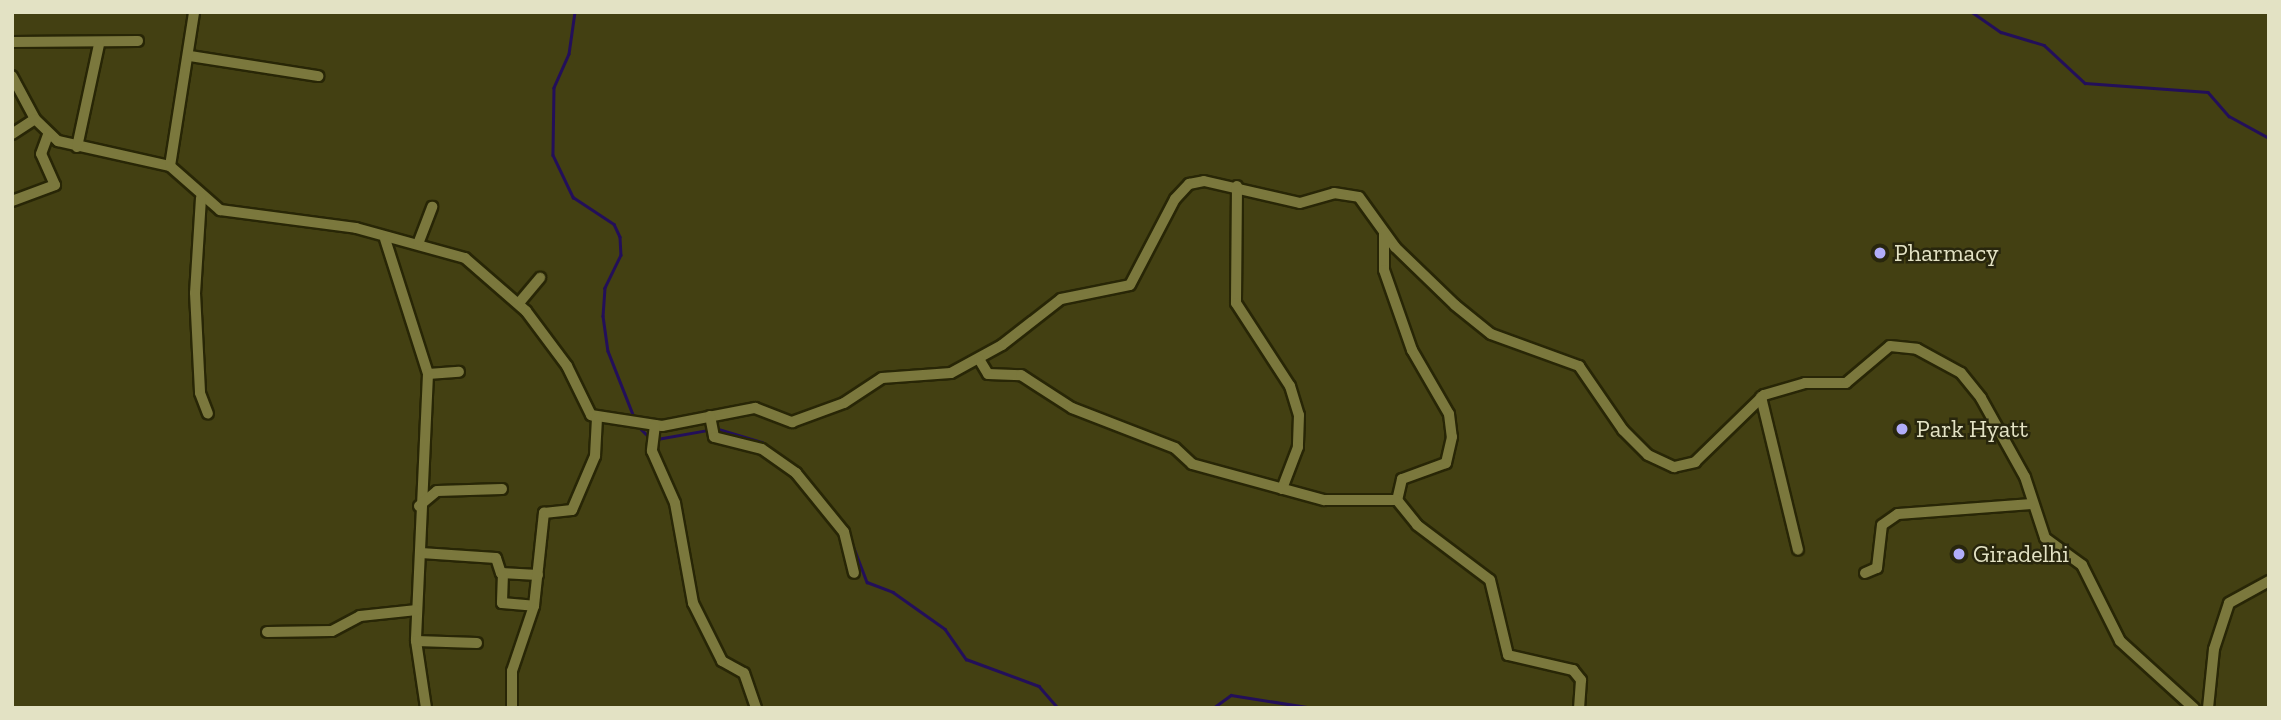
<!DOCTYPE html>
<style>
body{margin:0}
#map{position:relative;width:2281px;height:720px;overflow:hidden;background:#434012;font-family:"Zilla Slab",serif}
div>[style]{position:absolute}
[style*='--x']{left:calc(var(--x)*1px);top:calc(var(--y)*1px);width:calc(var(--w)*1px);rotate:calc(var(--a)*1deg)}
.stream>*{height:2.5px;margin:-1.25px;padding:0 1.25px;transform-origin:1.25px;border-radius:1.25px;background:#230f5a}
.roads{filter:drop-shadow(2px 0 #282606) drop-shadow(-2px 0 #282606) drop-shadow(0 2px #282606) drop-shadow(0 -2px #282606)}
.street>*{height:10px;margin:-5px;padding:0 5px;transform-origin:5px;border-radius:5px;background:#7b783d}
.dots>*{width:19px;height:19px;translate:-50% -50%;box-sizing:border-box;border:4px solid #28260d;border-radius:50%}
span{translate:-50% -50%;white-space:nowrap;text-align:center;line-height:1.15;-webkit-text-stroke:5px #28260d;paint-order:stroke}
.poi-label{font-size:24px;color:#e3e2c4}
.left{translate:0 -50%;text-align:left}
.frame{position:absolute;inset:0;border:14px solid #e3e2c4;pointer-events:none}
</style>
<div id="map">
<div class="stream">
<i style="--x:575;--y:12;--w:42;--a:98.1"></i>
<i style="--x:569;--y:54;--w:37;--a:114"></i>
<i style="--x:554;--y:88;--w:67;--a:90.9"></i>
<i style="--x:553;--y:155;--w:47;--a:64.5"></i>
<i style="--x:573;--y:197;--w:49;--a:33.4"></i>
<i style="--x:614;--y:224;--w:14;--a:65"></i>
<i style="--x:620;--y:237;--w:18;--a:87"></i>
<i style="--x:621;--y:255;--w:37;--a:116"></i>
<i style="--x:605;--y:288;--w:28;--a:94"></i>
<i style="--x:603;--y:316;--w:35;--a:82"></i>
<i style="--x:608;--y:351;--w:71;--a:68.5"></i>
<i style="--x:1972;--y:12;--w:35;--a:35"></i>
<i style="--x:2001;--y:32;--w:45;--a:16.8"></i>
<i style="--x:2044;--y:45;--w:56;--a:42.8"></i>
<i style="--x:2085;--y:83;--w:123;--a:4.2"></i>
<i style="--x:2208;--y:92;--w:32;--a:49"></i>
<i style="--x:2229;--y:116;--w:46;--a:28.8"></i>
<i style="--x:638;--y:426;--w:17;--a:45"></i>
<i style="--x:715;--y:428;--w:49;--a:16.6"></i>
<i style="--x:762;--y:442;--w:61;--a:39.7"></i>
<i style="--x:657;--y:439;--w:52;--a:-10"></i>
<i style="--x:846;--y:527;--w:59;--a:69.1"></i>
<i style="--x:867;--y:582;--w:28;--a:21"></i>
<i style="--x:893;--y:592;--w:64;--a:35.4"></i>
<i style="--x:945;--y:629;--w:37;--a:55"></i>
<i style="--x:966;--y:659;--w:78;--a:20.3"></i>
<i style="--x:1039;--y:686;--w:29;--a:49"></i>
<i style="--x:1213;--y:708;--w:22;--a:-36"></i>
<i style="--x:1231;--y:695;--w:83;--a:9"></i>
</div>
<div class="roads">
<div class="street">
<i style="--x:12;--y:42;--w:126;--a:-0.5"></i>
<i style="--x:190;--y:56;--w:130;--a:8.9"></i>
<i style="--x:12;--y:76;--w:49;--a:61.9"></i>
<i style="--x:35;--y:119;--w:32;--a:44"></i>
<i style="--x:58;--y:141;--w:115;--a:12.6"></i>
<i style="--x:170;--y:166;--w:67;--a:41.3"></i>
<i style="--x:220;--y:210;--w:137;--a:7.5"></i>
<i style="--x:356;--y:228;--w:113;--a:15.4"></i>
<i style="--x:465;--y:258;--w:81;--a:41"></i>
<i style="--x:526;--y:311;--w:69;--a:53.3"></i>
<i style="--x:567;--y:366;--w:55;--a:63.9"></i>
<i style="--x:591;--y:415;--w:72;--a:8.8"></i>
<i style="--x:662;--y:426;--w:95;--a:-11"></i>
<i style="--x:755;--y:408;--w:40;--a:21"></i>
<i style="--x:792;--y:422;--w:55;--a:-20.1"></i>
<i style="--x:844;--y:403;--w:45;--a:-33.3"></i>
<i style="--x:882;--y:378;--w:69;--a:-4.1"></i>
<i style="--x:951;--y:373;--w:58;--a:-28.8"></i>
<i style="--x:1002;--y:345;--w:75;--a:-37.9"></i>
<i style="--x:1061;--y:299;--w:70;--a:-11.5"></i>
<i style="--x:1130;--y:285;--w:97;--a:-62.4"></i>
<i style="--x:1175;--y:199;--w:21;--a:-47"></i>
<i style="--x:1189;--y:184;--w:15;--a:-11"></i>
<i style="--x:1204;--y:181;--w:98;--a:12.9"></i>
<i style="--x:1300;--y:203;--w:35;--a:-16"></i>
<i style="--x:1334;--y:193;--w:25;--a:9"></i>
<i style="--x:1359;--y:197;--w:62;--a:54.2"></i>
<i style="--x:1395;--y:247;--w:83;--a:44"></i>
<i style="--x:1455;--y:305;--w:46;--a:38.9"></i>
<i style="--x:1491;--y:334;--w:94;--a:20"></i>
<i style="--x:1579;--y:366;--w:78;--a:55.5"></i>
<i style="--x:1623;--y:430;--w:35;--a:45"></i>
<i style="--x:1648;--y:455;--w:29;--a:25"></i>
<i style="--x:1674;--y:467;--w:22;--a:-13"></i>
<i style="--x:1695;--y:462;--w:96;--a:-44.2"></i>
<i style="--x:1764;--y:395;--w:43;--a:-16.3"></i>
<i style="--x:1805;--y:383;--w:41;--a:0"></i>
<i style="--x:1846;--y:383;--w:57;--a:-40.1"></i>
<i style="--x:1890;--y:346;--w:27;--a:6"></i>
<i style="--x:1917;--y:349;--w:50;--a:28.6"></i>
<i style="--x:1961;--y:373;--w:32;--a:51"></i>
<i style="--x:1981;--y:398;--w:90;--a:60.9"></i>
<i style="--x:2025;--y:477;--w:64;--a:71.8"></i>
<i style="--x:2045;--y:538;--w:46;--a:36.1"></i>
<i style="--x:2082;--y:565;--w:85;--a:63.4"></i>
<i style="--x:2120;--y:641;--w:100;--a:42.2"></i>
<i style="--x:12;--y:134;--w:27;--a:-33"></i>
<i style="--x:77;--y:147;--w:105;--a:-77.9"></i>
<i style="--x:170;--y:166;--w:156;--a:-81.1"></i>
<i style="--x:1237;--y:186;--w:117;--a:90.5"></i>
<i style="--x:1236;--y:303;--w:99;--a:57"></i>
<i style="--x:1290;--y:386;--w:30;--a:73"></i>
<i style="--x:1299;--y:415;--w:32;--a:92"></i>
<i style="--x:1298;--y:447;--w:45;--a:110.9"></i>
<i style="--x:201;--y:198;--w:95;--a:93.6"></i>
<i style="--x:195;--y:293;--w:100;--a:87.1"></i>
<i style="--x:200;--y:393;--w:22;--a:69"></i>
<i style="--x:12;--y:201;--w:46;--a:-20.4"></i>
<i style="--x:55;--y:185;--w:34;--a:-114"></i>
<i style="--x:41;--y:154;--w:20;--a:-70"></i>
<i style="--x:1384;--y:233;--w:37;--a:90"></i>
<i style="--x:1384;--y:270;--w:85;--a:70.7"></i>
<i style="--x:1412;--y:350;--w:74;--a:60"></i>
<i style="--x:1449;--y:414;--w:23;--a:83"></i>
<i style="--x:1452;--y:437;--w:27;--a:103"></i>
<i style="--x:1446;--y:463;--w:47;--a:160"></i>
<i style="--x:1402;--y:479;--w:22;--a:103"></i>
<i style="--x:1397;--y:500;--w:32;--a:51"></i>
<i style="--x:1417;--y:525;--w:91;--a:37"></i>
<i style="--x:1490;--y:580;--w:77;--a:76.5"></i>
<i style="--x:1508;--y:655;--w:67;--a:13"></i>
<i style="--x:1573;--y:670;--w:13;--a:51"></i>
<i style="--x:1581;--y:680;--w:28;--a:94"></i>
<i style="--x:385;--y:239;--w:142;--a:72.3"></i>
<i style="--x:428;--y:374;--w:267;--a:92.6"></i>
<i style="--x:416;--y:641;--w:68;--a:81.5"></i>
<i style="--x:418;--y:244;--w:40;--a:-69"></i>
<i style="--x:519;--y:303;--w:33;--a:-50"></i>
<i style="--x:979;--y:359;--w:17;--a:59"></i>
<i style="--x:988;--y:374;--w:33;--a:2"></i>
<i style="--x:1021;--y:375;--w:61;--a:32.9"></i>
<i style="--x:1072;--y:408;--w:110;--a:21.2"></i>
<i style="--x:1175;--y:448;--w:23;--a:43"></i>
<i style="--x:1192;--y:464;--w:137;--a:15.3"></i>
<i style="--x:1324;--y:500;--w:73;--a:0"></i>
<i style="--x:428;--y:374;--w:31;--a:-4"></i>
<i style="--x:1761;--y:397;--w:157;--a:76.4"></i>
<i style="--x:710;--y:416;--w:21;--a:79"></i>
<i style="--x:714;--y:437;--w:49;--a:14"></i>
<i style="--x:762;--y:449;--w:42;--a:35.2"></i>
<i style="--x:796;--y:473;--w:76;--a:50.9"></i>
<i style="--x:844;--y:532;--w:42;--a:76.3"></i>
<i style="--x:655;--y:425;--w:26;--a:97"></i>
<i style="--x:652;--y:451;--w:57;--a:66.1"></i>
<i style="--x:675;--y:503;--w:102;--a:79.8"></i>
<i style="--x:693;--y:603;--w:65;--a:63.4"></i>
<i style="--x:722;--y:661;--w:25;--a:29"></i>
<i style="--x:744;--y:673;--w:37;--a:71"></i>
<i style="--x:419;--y:506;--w:23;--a:-40"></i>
<i style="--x:437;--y:491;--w:65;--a:-1.8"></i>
<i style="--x:421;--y:553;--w:75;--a:3.8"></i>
<i style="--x:496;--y:558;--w:16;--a:72"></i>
<i style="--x:501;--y:573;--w:37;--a:3"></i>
<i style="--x:503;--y:573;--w:30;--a:92"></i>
<i style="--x:502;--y:603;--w:32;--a:5"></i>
<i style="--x:1865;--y:573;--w:13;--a:-23"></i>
<i style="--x:1877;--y:568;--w:43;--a:-83.4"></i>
<i style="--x:1882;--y:525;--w:19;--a:-35"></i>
<i style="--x:1898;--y:514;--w:134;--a:-4.3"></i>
<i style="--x:267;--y:632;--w:65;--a:-0.9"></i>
<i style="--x:332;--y:631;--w:32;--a:-28"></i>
<i style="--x:360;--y:616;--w:57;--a:-6"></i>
<i style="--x:416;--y:641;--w:61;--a:1.9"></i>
<i style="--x:512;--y:708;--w:37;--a:-90"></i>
<i style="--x:512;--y:671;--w:69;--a:-71.3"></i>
<i style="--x:534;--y:606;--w:94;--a:-83.9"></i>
<i style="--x:544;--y:513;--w:28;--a:-6"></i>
<i style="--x:572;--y:510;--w:59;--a:-66.9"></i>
<i style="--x:595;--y:456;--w:39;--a:-87"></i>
<i style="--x:2208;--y:708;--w:59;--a:-84.2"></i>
<i style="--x:2214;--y:649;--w:48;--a:-71.9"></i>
<i style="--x:2229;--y:603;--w:46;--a:-28.8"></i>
</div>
</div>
<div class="dots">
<i style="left:1880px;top:253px;background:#b1adfa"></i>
<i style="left:1902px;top:429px;background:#b1adfa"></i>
<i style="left:1959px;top:554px;background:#b1adfa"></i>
</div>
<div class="poi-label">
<span class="left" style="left:1894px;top:253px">Pharmacy</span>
<span class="left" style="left:1916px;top:429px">Park Hyatt</span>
<span class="left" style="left:1973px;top:554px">Giradelhi</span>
</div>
<div class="frame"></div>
</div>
